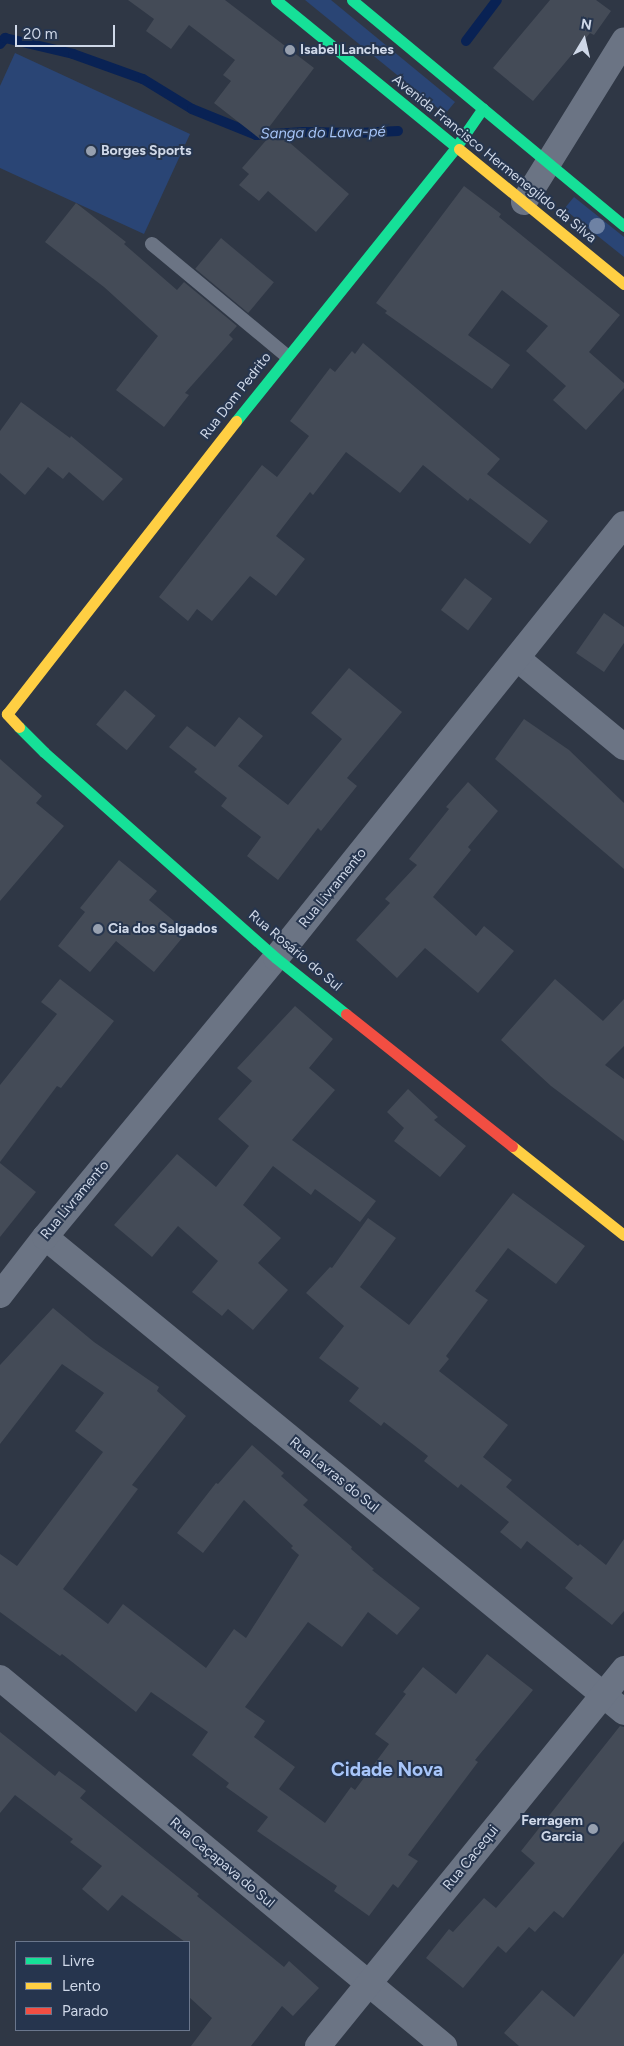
<!DOCTYPE html>
<meta charset="utf-8">
<style>
body{margin:0}
#map{position:relative;width:624px;height:2046px;overflow:hidden;background:#2f3745;font-family:Figtree,sans-serif}
div>[style]{position:absolute}
[style*='--x']{left:calc(var(--x)*1px);top:calc(var(--y)*1px);width:calc(var(--w)*1px);rotate:calc(var(--a)*1deg)}
.green>*{inset:0;background:#2a4575}
.stream>*{height:10px;margin:-5px;padding:0 5px;transform-origin:5px;border-radius:5px;background:#092254}
.building>*{inset:0;background:#444b57;transform-origin:0 0}
.lane>*{height:14px;margin:-7px;padding:0 7px;transform-origin:7px;border-radius:7px;background:#6b7484}
.street>*{height:26px;margin:-13px;padding:0 13px;transform-origin:13px;border-radius:13px;background:#6b7484}
.fast>*{height:11px;margin:-5.5px;padding:0 5.5px;transform-origin:5.5px;border-radius:5.5px;background:#16e098}
.slow>*{height:11px;margin:-5.5px;padding:0 5.5px;transform-origin:5.5px;border-radius:5.5px;background:#ffcf43}
.jam>*{height:11px;margin:-5.5px;padding:0 5.5px;transform-origin:5.5px;border-radius:5.5px;background:#f24e42}
.trees>*{width:16px;height:16px;margin:-8px;border-radius:50%;background:#6e82a4}
.dots>*{width:14px;height:14px;translate:-50% -50%;box-sizing:border-box;border:2px solid #26354e;border-radius:50%}
span{translate:-50% -50%;white-space:nowrap;text-align:center;line-height:1.15;-webkit-text-stroke:4px #26354e;paint-order:stroke}
.poi-label{font-size:14px;color:#cfd8e8;font-weight:700}
.left{translate:0 -50%;text-align:left}
.right{translate:-100% -50%;text-align:right}
.street-label{font-size:14px;color:#cfd8e8}
.water-label{font-size:15px;color:#a6c4f7;font-style:italic}
.district-label{font-size:19px;color:#a7c5f9;font-weight:700}
.legend{position:absolute;left:15px;top:1941px;width:175px;height:90px;box-sizing:border-box;background:#26354e;border:1px solid #6a768c;margin:0;padding:6px 9px;list-style:none;font-size:15px;color:#cfd8e8}
.legend li{display:flex;align-items:center;gap:10px;height:25px}
.legend b{width:25px;border:1px solid #6a768c}
.north{position:absolute;left:559px;top:15px;width:50px;height:50px;-webkit-text-stroke:4px #26354e;paint-order:stroke;rotate:9deg;font-size:14px;font-weight:700;line-height:20px;text-align:center;color:#cfd8e8}
.north::after{content:'';display:block;margin:auto;width:18px;height:22px;background:#cfd8e8;clip-path:polygon(50% 0,100% 100%,50% 72%,0 100%)}
.scale{position:absolute;left:15px;top:25px;width:100px;height:22px;box-sizing:border-box;border:2px solid #cfd8e8;border-top:0;padding-left:6px;font-size:15px;line-height:18px;white-space:nowrap;color:#cfd8e8;-webkit-text-stroke:4px #26354e;paint-order:stroke}
</style>
<div id="map">
<div class="green">
<i style="clip-path:polygon(305px 0,331px 0,455px 102px,445px 114px)"></i>
<i style="clip-path:polygon(15px 53px,190px 134px,144px 234px,0 168px,0 86px)"></i>
<i style="clip-path:polygon(574px 197px,624px 237px,624px 257px,564px 209px)"></i>
</div>
<div class="stream">
<i style="--x:466;--y:41;--w:51;--a:-52.9"></i>
<i style="--x:0;--y:44;--w:8;--a:-50"></i>
<i style="--x:5;--y:38;--w:70;--a:13.2"></i>
<i style="--x:73;--y:54;--w:74;--a:19.7"></i>
<i style="--x:143;--y:79;--w:57;--a:31.5"></i>
<i style="--x:192;--y:109;--w:69;--a:22.1"></i>
<i style="--x:256;--y:135;--w:48;--a:-3.6"></i>
<i style="--x:304;--y:132;--w:54;--a:1.1"></i>
<i style="--x:358;--y:133;--w:40;--a:-2.9"></i>
</div>
<div class="building">
<i style="clip-path:polygon(128px 0,225px 0,314px 68px,260px 139px,214px 103px,231px 81px,223px 75px,235px 60px,189px 25px,171px 49px,146px 31px,154px 19px)"></i>
<i style="clip-path:polygon(550px 0,596px 0,611px 11px,594px 35px,590px 33px,533px 101px,493px 68px)"></i>
<i style="clip-path:polygon(275px 130px,349px 194px,316px 232px,268px 191px,259px 201px,239px 185px,249px 174px,242px 168px)"></i>
<i style="clip-path:polygon(464px 186px,501px 214px,499px 217px,620px 315px,589px 352px,624px 383px,624px 388px,586px 430px,553px 400px,566px 386px,526px 351px,548px 326px,502px 290px,468px 335px,510px 365px,492px 389px,385px 313px,387px 311px,376px 303px)"></i>
<i style="clip-path:polygon(76px 203px,126px 242px,124px 244px,177px 290px,184px 282px,237px 326px,229px 335px,233px 339px,185px 393px,189px 395px,164px 427px,116px 390px,158px 336px,104px 287px,45px 242px)"></i>
<i style="left:221px;top:238px;width:69px;height:40px;rotate:40deg"></i>
<i style="clip-path:polygon(363px 343px,500px 459px,487px 474px,548px 521px,530px 544px,470px 498px,468px 501px,423px 465px,400px 493px,346px 452px,313px 495px,310px 492px,276px 536px,305px 559px,276px 596px,250px 576px,212px 621px,197px 609px,188px 621px,159px 597px,262px 465px,277px 477px,309px 436px,290px 421px,330px 368px,335px 372px,352px 351px,355px 354px)"></i>
<i style="clip-path:polygon(21px 402px,70px 438px,71px 436px,123px 479px,103px 501px,69px 472px,63px 479px,48px 467px,25px 495px,0 473px,0 431px)"></i>
<i style="left:465px;top:578px;width:34px;height:40px;rotate:37deg"></i>
<i style="clip-path:polygon(604px 613px,624px 627px,624px 643px,604px 672px,576px 653px)"></i>
<i style="clip-path:polygon(349px 668px,402px 712px,347px 778px,357px 786px,321px 831px,318px 828px,278px 880px,247px 856px,261px 837px,221px 806px,227px 798px,194px 772px,197px 769px,169px 747px,187px 726px,215px 747px,239px 717px,263px 736px,238px 766px,288px 805px,342px 739px,311px 713px)"></i>
<i style="left:125px;top:690px;width:40px;height:45px;rotate:40deg"></i>
<i style="clip-path:polygon(524px 719px,569px 750px,624px 803px,624px 869px,495px 759px)"></i>
<i style="clip-path:polygon(0 759px,42px 796px,36px 803px,64px 826px,0 901px)"></i>
<i style="clip-path:polygon(468px 782px,498px 811px,468px 847px,471px 850px,433px 897px,476px 936px,484px 926px,514px 951px,478px 993px,425px 948px,397px 978px,356px 940px,390px 903px,385px 899px,417px 865px,409px 859px,449px 809px,446px 807px)"></i>
<i style="clip-path:polygon(119px 860px,157px 891px,149px 900px,187px 932px,154px 972px,116px 941px,90px 972px,58px 946px,85px 912px,80px 908px)"></i>
<i style="clip-path:polygon(60px 979px,114px 1021px,61px 1088px,57px 1086px,0 1162px,0 1085px,57px 1014px,41px 1002px)"></i>
<i style="clip-path:polygon(555px 979px,603px 1021px,624px 999px,624px 1046px,605px 1065px,624px 1079px,624px 1141px,551px 1086px,501px 1040px)"></i>
<i style="clip-path:polygon(295px 1006px,333px 1039px,309px 1068px,335px 1090px,292px 1140px,376px 1201px,360px 1222px,315px 1189px,311px 1195px,273px 1166px,243px 1205px,281px 1238px,258px 1263px,288px 1290px,253px 1330px,228px 1309px,222px 1316px,192px 1292px,218px 1261px,178px 1226px,152px 1257px,114px 1225px,177px 1154px,216px 1187px,249px 1146px,218px 1119px,252px 1081px,237px 1068px)"></i>
<i style="clip-path:polygon(408px 1089px,438px 1117px,434px 1120px,466px 1146px,440px 1177px,394px 1141px,404px 1128px,387px 1112px)"></i>
<i style="clip-path:polygon(0 1163px,36px 1192px,0 1237px)"></i>
<i style="clip-path:polygon(513px 1193px,585px 1246px,556px 1284px,508px 1248px,475px 1291px,488px 1300px,446px 1356px,449px 1359px,439px 1371px,508px 1425px,483px 1457px,512px 1480px,506px 1487px,578px 1546px,580px 1544px,606px 1565px,624px 1539px,624px 1611px,612px 1625px,565px 1588px,573px 1578px,527px 1541px,521px 1549px,500px 1532px,509px 1522px,461px 1484px,458px 1488px,424px 1461px,428px 1456px,384px 1422px,381px 1426px,349px 1401px,359px 1388px,319px 1358px,344px 1326px,306px 1293px,330px 1267px,332px 1268px,368px 1218px,396px 1238px,360px 1287px,409px 1325px)"></i>
<i style="clip-path:polygon(53px 1308px,94px 1342px,159px 1387px,157px 1391px,186px 1416px,132px 1485px,138px 1489px,63px 1589px,108px 1624px,123px 1604px,206px 1668px,234px 1629px,246px 1638px,299px 1555px,291px 1548px,293px 1546px,244px 1500px,203px 1553px,177px 1533px,216px 1483px,218px 1484px,252px 1445px,284px 1473px,281px 1476px,308px 1500px,303px 1505px,352px 1547px,351px 1549px,374px 1569px,372px 1570px,420px 1608px,397px 1635px,368px 1612px,342px 1647px,308px 1622px,245px 1707px,265px 1721px,254px 1737px,295px 1767px,279px 1789px,325px 1823px,351px 1787px,355px 1790px,389px 1744px,375px 1734px,406px 1694px,403px 1692px,423px 1667px,456px 1694px,487px 1654px,533px 1690px,475px 1760px,478px 1762px,408px 1855px,418px 1861px,398px 1888px,393px 1884px,369px 1916px,334px 1891px,337px 1886px,257px 1831px,268px 1817px,226px 1787px,229px 1783px,192px 1755px,208px 1732px,151px 1692px,136px 1712px,62px 1654px,60px 1656px,0 1612px,0 1554px,17px 1566px,103px 1452px,75px 1431px,104px 1393px,62px 1364px,0 1444px,0 1365px)"></i>
<i style="clip-path:polygon(620px 1726px,624px 1727px,624px 1841px,563px 1918px,554px 1911px,535px 1932px,529px 1927px,506px 1953px,498px 1946px,463px 1988px,426px 1958px,449px 1929px,453px 1932px,484px 1898px,496px 1908px,535px 1863px,521px 1851px)"></i>
<i style="clip-path:polygon(0 1732px,55px 1776px,59px 1771px,86px 1791px,80px 1798px,199px 1894px,197px 1896px,284px 1967px,289px 1961px,319px 1988px,293px 2016px,282px 2006px,251px 2046px,191px 2046px,212px 2018px,189px 1997px,189px 1942px,185px 1942px,122px 1895px,108px 1911px,82px 1889px,102px 1866px,70px 1842px,73px 1839px,15px 1795px,0 1813px)"></i>
<i style="clip-path:polygon(624px 1953px,624px 2046px,519px 2046px,504px 2033px,542px 1990px,574px 2017px)"></i>
</div>
<div class="lane">
<i style="--x:152;--y:244;--w:175;--a:39.7"></i>
</div>
<div class="street">
<i style="--x:524;--y:202;--w:190;--a:-58.2"></i>
<i style="--x:518;--y:659;--w:138;--a:39.7"></i>
<i style="--x:45;--y:1237;--w:749;--a:39.36"></i>
<i style="--x:0;--y:1295;--w:73;--a:-52.2"></i>
<i style="--x:45;--y:1237;--w:362;--a:-50.4"></i>
<i style="--x:276;--y:958;--w:556;--a:-51.28"></i>
<i style="--x:0;--y:1678;--w:577;--a:39.65"></i>
<i style="--x:318;--y:2046;--w:486;--a:-50.9"></i>
</div>
<div class="fast">
<i style="--x:276;--y:0;--w:236;--a:39.2"></i>
<i style="--x:352;--y:0;--w:354;--a:39.7"></i>
<i style="--x:236;--y:421;--w:351;--a:-51.2"></i>
<i style="--x:456;--y:147;--w:47;--a:-55.3"></i>
<i style="--x:19;--y:727;--w:35;--a:45"></i>
<i style="--x:44;--y:752;--w:310;--a:41.6"></i>
<i style="--x:276;--y:958;--w:90;--a:38.7"></i>
</div>
<div class="slow">
<i style="--x:459;--y:149;--w:213;--a:39.3"></i>
<i style="--x:19;--y:727;--w:18;--a:-133"></i>
<i style="--x:7;--y:714;--w:372;--a:-52"></i>
<i style="--x:512;--y:1146;--w:143;--a:38.5"></i>
</div>
<div class="jam">
<i style="--x:346;--y:1014;--w:212;--a:38.5"></i>
</div>
<div class="trees">
<i style="left:597px;top:226px"></i>
</div>
<div class="dots">
<i style="left:290px;top:50px;background:#97a0af"></i>
<i style="left:91px;top:151px;background:#97a0af"></i>
<i style="left:98px;top:929px;background:#97a0af"></i>
<i style="left:593px;top:1829px;background:#97a0af"></i>
</div>
<div class="poi-label">
<span class="left" style="left:300px;top:50px">Isabel Lanches</span>
<span class="left" style="left:101px;top:151px">Borges Sports</span>
<span class="left" style="left:108px;top:929px">Cia dos Salgados</span>
<span class="right" style="left:583px;top:1829px">Ferragem<br>Garcia</span>
</div>
<div class="street-label">
<span style="left:494px;top:159px;rotate:39deg">Avenida Francisco Hermenegildo da Silva</span>
<span style="left:236px;top:396px;rotate:-52deg">Rua Dom Pedrito</span>
<span style="left:333px;top:888px;rotate:-51deg">Rua Livramento</span>
<span style="left:295px;top:951px;rotate:40deg">Rua Rosário do Sul</span>
<span style="left:75px;top:1200px;rotate:-50deg">Rua Livramento</span>
<span style="left:334px;top:1475px;rotate:39deg">Rua Lavras do Sul</span>
<span style="left:471px;top:1858px;rotate:-51deg">Rua Cacequi</span>
<span style="left:222px;top:1863px;rotate:40deg">Rua Caçapava do Sul</span>
</div>
<div class="water-label">
<span style="left:323px;top:133px;rotate:-1deg">Sanga do Lava-pé</span>
</div>
<div class="district-label">
<span style="left:387px;top:1770px">Cidade Nova</span>
</div>
<ul class="legend">
<li><b style="height:6px;background:#16e098"></b>Livre</li>
<li><b style="height:6px;background:#ffcf43"></b>Lento</li>
<li><b style="height:6px;background:#f24e42"></b>Parado</li>
</ul>
<div class="north">N</div>
<div class="scale">20 m</div>
</div>
